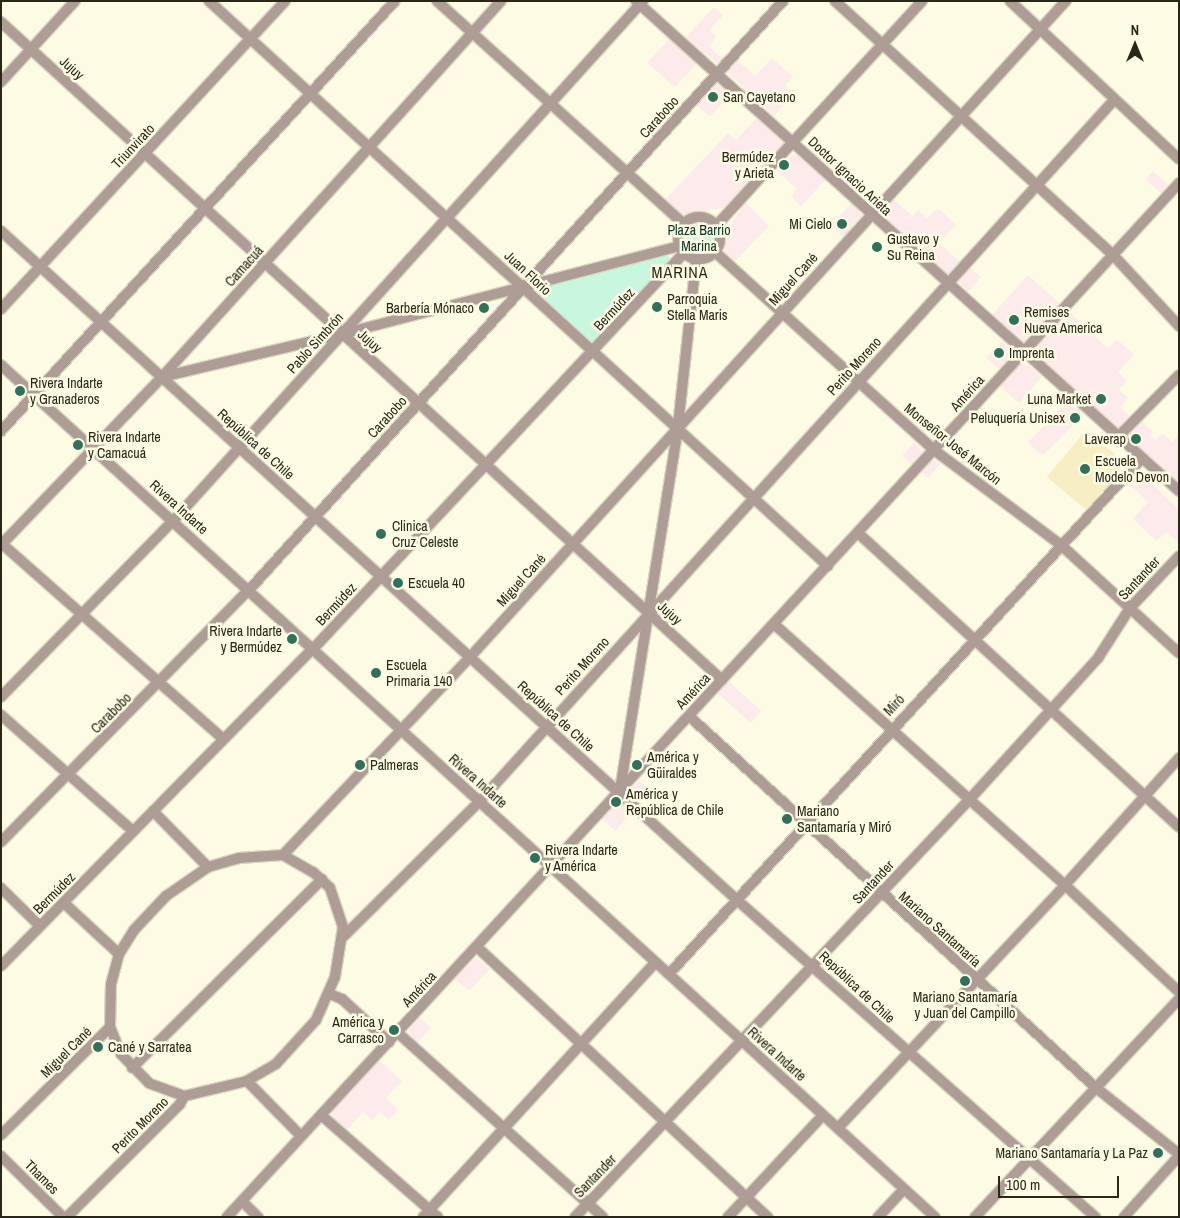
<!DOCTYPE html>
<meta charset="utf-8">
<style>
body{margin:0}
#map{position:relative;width:1180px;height:1218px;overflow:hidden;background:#fefbe5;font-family:"Archivo Narrow",sans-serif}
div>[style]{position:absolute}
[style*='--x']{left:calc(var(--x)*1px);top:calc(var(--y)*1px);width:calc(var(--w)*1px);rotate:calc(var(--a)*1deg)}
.commercial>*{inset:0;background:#fcebea;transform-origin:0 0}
.built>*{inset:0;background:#f7efc3;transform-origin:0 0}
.green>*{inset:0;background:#c9f6df}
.round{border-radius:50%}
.roads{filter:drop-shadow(1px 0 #d8d5c0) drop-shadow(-1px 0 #d8d5c0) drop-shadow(0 1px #d8d5c0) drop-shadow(0 -1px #d8d5c0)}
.minor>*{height:10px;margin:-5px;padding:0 5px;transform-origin:5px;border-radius:5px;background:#ad9d96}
.minor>.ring{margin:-5px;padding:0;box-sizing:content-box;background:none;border:10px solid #ad9d96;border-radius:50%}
.dots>*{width:14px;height:14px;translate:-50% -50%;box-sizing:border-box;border:2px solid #fefbe5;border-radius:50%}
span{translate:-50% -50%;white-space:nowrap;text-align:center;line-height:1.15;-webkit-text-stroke:5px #fefbe5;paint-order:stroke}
.street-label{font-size:14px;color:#2a2719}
.poi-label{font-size:14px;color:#2a2719}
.left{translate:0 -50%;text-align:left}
.right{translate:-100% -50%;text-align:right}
.park-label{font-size:14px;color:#093423}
.quarter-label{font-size:16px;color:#2a2719;letter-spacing:1px}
.frame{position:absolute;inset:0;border:2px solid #2a2719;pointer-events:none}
.north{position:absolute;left:1110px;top:20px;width:50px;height:50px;-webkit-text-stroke:4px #fefbe5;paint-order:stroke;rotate:0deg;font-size:14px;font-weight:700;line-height:20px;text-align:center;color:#2a2719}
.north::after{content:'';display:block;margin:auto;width:18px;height:22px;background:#2a2719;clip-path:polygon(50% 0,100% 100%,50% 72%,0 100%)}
.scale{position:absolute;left:998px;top:1176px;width:121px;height:22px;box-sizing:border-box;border:2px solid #2a2719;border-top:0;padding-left:6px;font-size:15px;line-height:18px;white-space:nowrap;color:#2a2719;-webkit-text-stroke:4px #fefbe5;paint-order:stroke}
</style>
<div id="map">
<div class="commercial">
<i style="clip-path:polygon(714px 7px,723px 15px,710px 30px,717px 37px,709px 46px,724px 60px,718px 64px,686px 37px)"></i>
<i style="left:670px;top:38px;width:37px;height:33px;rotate:43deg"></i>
<i style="clip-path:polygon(772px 58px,793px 77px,785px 86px,794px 94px,774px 116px,726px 71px,736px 59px,755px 76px)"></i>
<i style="clip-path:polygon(721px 83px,731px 93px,710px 117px,696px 104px,714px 84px)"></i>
<i style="clip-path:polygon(758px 117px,784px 140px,784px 144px,724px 208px,682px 214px,664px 201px,728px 133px,736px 140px)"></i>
<i style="clip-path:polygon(797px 154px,826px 179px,801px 206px,791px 196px,797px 189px,777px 171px,792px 155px)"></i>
<i style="left:1153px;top:171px;width:25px;height:11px;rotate:43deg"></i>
<i style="clip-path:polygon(891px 197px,913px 216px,918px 210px,927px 218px,938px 208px,956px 225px,939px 243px,962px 264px,946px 274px,880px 215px)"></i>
<i style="clip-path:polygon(746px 203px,769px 226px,733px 263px,723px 252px,733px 220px)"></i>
<i style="clip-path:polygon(852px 203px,860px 210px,861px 216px,844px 237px,831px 225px)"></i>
<i style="clip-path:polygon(969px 266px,981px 277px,968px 292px,957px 279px)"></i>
<i style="left:1028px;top:275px;width:46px;height:53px;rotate:42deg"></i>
<i style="clip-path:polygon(1068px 311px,1108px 348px,1117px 339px,1134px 355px,1118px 372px,1127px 381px,1119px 390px,1128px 398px,1120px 407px,1133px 419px,1120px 429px,1034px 352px,1035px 346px)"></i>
<i style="clip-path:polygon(1002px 341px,1014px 356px,1001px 371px,986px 358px)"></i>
<i style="clip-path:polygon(1021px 363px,1028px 365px,1042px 377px,1019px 403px,999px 385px)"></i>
<i style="left:1069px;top:401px;width:20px;height:58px;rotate:45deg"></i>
<i style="clip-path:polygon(1141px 421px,1153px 432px,1150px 435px,1155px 440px,1162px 433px,1172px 442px,1179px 434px,1179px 488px,1128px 440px)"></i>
<i style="clip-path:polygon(914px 442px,924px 453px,914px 467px,902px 456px)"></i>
<i style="clip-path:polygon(932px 460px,941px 463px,928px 478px,920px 471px)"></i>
<i style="clip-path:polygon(1137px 470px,1143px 471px,1141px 474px,1179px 509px,1179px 543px,1166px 532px,1157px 541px,1133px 519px,1148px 502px,1126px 481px)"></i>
<i style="left:728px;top:681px;width:45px;height:16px;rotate:42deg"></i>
<i style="clip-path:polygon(639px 781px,647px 787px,636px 800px,629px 791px)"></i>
<i style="clip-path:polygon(619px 800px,635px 809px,615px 831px,601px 818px)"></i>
<i style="clip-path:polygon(476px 958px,490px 969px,469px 991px,454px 978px)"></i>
<i style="clip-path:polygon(419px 1017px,431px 1028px,417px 1043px,409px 1032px)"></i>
<i style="clip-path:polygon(378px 1059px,402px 1081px,386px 1098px,398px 1110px,389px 1120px,380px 1112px,372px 1120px,363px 1112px,346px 1131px,333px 1119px,331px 1110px)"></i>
</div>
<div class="built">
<i style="left:1086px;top:430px;width:52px;height:61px;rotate:40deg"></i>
</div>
<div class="green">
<i class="round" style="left:685px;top:224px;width:28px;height:28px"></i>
<i style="clip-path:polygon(664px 255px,670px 257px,670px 262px,593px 342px,533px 295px,533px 290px)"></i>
</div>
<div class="roads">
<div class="minor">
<i style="--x:209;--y:1;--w:838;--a:42.39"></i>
<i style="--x:437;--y:1;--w:333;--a:42.1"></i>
<i style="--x:636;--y:1;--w:731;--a:42.06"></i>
<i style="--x:835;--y:1;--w:378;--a:42.4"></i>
<i style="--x:1114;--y:256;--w:96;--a:47.1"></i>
<i style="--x:1010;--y:1;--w:231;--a:43.1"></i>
<i style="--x:1;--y:22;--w:976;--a:42.38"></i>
<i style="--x:1;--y:82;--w:110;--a:-47.6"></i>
<i class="ring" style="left:678px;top:217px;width:32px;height:32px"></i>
<i style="--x:716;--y:226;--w:305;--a:-47.5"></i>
<i style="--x:1;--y:231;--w:993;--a:42.27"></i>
<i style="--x:736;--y:899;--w:480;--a:41.5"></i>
<i style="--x:715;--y:252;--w:295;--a:42.1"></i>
<i style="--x:934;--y:450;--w:159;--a:36.8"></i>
<i style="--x:1061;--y:545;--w:160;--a:42.5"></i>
<i style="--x:1;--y:309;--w:419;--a:-47.3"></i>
<i style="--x:1;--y:365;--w:1264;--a:42.37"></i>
<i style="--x:162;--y:377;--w:185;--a:-13.4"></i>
<i style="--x:342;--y:334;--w:348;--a:-14.6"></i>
<i style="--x:1;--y:431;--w:583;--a:-47.5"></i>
<i style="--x:1118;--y:437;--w:87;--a:-45.5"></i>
<i style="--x:858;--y:533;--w:435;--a:42.5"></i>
<i style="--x:1;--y:543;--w:296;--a:41.4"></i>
<i style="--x:1;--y:545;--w:233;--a:-46.2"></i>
<i style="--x:162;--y:377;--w:506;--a:-47.96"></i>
<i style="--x:774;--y:624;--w:391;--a:41.9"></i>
<i style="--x:1065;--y:885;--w:156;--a:43.2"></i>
<i style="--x:1;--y:697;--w:248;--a:-45.7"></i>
<i style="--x:174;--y:520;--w:700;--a:-47.9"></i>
<i style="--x:1;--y:715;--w:176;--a:41.3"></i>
<i style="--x:689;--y:716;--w:550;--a:42.42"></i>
<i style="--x:1095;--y:1087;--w:107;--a:38.6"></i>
<i style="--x:620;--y:790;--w:369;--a:-80.9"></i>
<i style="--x:678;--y:426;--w:168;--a:-83.8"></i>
<i style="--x:153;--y:811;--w:78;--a:45.5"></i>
<i style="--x:1;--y:842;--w:354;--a:-45.5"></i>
<i style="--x:249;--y:590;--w:795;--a:-47.8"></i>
<i style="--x:283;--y:855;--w:34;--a:30"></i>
<i style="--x:313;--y:872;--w:23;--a:43"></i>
<i style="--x:330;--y:888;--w:41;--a:71.6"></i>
<i style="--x:343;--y:927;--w:51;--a:99.1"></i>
<i style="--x:335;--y:977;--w:47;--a:113.8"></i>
<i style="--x:316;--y:1020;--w:59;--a:132.3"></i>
<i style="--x:276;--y:1064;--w:34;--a:150"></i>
<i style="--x:247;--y:1081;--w:65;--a:166.6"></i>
<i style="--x:184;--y:1096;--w:37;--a:-160"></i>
<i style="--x:149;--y:1083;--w:40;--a:-134"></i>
<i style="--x:121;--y:1054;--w:29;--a:-112"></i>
<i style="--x:110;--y:1027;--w:43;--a:-88.7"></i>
<i style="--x:111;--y:984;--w:31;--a:-75"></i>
<i style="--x:119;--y:954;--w:28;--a:-58"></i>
<i style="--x:134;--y:930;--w:47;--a:-46.7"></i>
<i style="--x:166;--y:896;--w:51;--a:-34.6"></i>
<i style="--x:208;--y:867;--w:32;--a:-16"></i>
<i style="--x:239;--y:858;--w:44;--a:-3.9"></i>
<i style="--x:283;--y:855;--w:274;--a:-46.6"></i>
<i style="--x:471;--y:656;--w:885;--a:-47.75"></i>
<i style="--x:1;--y:888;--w:54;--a:44.3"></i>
<i style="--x:64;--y:903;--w:75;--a:42.8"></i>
<i style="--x:344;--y:936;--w:192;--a:-44.8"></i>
<i style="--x:480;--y:801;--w:945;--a:-47.87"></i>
<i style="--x:477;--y:947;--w:397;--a:42.9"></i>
<i style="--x:1;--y:966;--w:445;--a:-45.5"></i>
<i style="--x:313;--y:649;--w:543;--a:-46.87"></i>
<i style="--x:669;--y:974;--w:700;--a:-47.49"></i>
<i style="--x:330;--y:994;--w:13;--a:23"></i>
<i style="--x:342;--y:999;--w:64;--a:42.5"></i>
<i style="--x:398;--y:1033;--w:275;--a:41.9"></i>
<i style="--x:132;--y:1068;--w:268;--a:-44.8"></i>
<i style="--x:247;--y:1081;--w:77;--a:45.5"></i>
<i style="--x:321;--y:1115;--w:155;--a:41.1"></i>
<i style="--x:838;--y:1128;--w:333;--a:-46.9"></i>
<i style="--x:1065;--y:885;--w:171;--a:-48.1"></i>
<i style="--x:1;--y:1135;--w:153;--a:-44.7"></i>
<i style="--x:1;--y:1156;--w:87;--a:44.5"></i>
<i style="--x:242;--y:1201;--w:23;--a:45"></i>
<i style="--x:67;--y:1217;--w:160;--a:-45"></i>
<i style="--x:180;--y:1104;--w:9;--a:-63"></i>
<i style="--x:227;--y:1217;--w:1406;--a:-47.36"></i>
<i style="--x:423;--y:1217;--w:345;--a:-47.6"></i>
<i style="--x:575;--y:1217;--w:572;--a:-46.63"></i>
<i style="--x:968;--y:801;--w:193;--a:-47.7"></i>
<i style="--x:1098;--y:658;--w:59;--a:-57.4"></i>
<i style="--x:1130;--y:608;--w:71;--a:-46.7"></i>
<i style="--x:728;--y:1217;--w:139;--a:-47"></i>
<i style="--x:878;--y:1217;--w:38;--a:-47"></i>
<i style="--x:975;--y:1217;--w:299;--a:-46.9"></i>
<i style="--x:1124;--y:1217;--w:82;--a:-48"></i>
</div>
</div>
<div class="dots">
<i style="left:713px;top:97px;background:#33705c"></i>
<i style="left:784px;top:165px;background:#33705c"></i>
<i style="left:842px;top:224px;background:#33705c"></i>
<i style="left:877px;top:247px;background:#33705c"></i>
<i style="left:657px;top:307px;background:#33705c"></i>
<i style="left:484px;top:308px;background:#33705c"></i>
<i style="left:1014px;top:320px;background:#33705c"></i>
<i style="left:999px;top:353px;background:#33705c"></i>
<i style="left:20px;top:391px;background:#33705c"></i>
<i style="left:1101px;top:399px;background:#33705c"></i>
<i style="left:1075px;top:418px;background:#33705c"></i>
<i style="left:1136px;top:439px;background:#33705c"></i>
<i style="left:78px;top:445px;background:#33705c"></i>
<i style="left:1085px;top:469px;background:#33705c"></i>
<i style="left:381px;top:534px;background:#33705c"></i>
<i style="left:398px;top:583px;background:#33705c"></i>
<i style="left:292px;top:639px;background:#33705c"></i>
<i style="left:376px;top:673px;background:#33705c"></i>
<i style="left:360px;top:765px;background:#33705c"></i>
<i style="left:637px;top:765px;background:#33705c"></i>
<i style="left:616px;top:802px;background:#33705c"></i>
<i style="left:787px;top:819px;background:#33705c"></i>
<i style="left:535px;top:858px;background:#33705c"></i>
<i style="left:965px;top:981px;background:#33705c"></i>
<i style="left:394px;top:1030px;background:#33705c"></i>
<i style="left:98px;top:1047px;background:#33705c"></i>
<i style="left:1158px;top:1153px;background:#33705c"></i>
</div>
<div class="street-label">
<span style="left:72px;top:68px;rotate:42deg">Jujuy</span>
<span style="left:659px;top:117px;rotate:-48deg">Carabobo</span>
<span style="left:133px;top:146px;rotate:-47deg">Triunvirato</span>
<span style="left:850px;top:176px;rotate:43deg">Doctor Ignacio Arieta</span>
<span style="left:244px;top:266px;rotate:-48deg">Camacuá</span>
<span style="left:528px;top:273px;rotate:43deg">Juan Florio</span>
<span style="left:793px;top:279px;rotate:-48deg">Miguel Cané</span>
<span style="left:614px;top:309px;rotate:-47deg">Bermúdez</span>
<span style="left:370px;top:341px;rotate:42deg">Jujuy</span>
<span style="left:315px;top:343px;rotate:-48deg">Pablo Simbrón</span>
<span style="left:854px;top:366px;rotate:-48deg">Perito Moreno</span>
<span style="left:967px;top:393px;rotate:-48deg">América</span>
<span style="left:387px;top:417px;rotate:-48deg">Carabobo</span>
<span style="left:256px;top:444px;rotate:42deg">República de Chile</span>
<span style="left:953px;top:444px;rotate:39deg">Monseñor José Marcón</span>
<span style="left:179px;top:507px;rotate:42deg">Rivera Indarte</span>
<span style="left:1139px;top:578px;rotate:-47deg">Santander</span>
<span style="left:521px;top:580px;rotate:-48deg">Miguel Cané</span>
<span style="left:336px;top:604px;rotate:-47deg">Bermúdez</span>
<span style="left:670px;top:613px;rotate:42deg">Jujuy</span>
<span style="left:582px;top:666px;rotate:-48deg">Perito Moreno</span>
<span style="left:693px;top:691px;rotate:-47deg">América</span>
<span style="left:894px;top:705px;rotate:-47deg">Miró</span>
<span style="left:111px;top:713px;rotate:-45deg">Carabobo</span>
<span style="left:556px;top:716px;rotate:42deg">República de Chile</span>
<span style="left:478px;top:781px;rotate:42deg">Rivera Indarte</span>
<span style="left:873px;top:882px;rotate:-47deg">Santander</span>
<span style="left:54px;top:893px;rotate:-45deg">Bermúdez</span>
<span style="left:940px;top:929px;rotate:42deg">Mariano Santamaría</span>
<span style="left:857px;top:987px;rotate:43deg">República de Chile</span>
<span style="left:419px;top:989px;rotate:-47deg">América</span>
<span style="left:66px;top:1052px;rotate:-45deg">Miguel Cané</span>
<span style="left:777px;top:1054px;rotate:42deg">Rivera Indarte</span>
<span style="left:140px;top:1125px;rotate:-45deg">Perito Moreno</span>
<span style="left:595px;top:1176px;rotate:-46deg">Santander</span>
<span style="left:42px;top:1177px;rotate:45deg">Thames</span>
</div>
<div class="poi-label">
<span class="left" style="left:723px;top:97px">San Cayetano</span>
<span class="right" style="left:774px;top:165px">Bermúdez<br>y Arieta</span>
<span class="right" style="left:832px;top:224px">Mi Cielo</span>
<span class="left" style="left:887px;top:247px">Gustavo y<br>Su Reina</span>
<span class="left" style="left:667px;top:307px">Parroquia<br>Stella Maris</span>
<span class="right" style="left:474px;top:308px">Barbería Mónaco</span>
<span class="left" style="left:1024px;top:320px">Remises<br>Nueva America</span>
<span class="left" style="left:1009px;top:353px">Imprenta</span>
<span class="left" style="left:30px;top:391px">Rivera Indarte<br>y Granaderos</span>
<span class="right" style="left:1091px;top:399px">Luna Market</span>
<span class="right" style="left:1065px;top:418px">Peluquería Unisex</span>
<span class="left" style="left:88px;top:445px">Rivera Indarte<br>y Camacuá</span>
<span class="right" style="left:1126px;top:439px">Laverap</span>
<span class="left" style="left:1095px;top:469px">Escuela<br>Modelo Devon</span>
<span class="left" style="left:392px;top:534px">Clinica<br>Cruz Celeste</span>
<span class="left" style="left:408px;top:583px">Escuela 40</span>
<span class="right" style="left:282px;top:639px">Rivera Indarte<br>y Bermúdez</span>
<span class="left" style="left:386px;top:673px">Escuela<br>Primaria 140</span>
<span class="left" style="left:647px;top:765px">América y<br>Güiraldes</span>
<span class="left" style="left:370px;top:765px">Palmeras</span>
<span class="left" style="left:626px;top:802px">América y<br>República de Chile</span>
<span class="left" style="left:797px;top:819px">Mariano<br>Santamaría y Miró</span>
<span class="left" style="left:545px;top:858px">Rivera Indarte<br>y América</span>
<span style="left:965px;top:1005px">Mariano Santamaría<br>y Juan del Campillo</span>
<span class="right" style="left:384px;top:1030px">América y<br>Carrasco</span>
<span class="left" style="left:108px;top:1047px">Cané y Sarratea</span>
<span class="right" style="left:1148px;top:1153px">Mariano Santamaría y La Paz</span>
</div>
<div class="park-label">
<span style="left:699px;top:238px">Plaza Barrio<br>Marina</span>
</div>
<div class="quarter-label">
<span style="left:680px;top:272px">MARINA</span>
</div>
<div class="frame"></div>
<div class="north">N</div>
<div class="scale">100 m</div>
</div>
